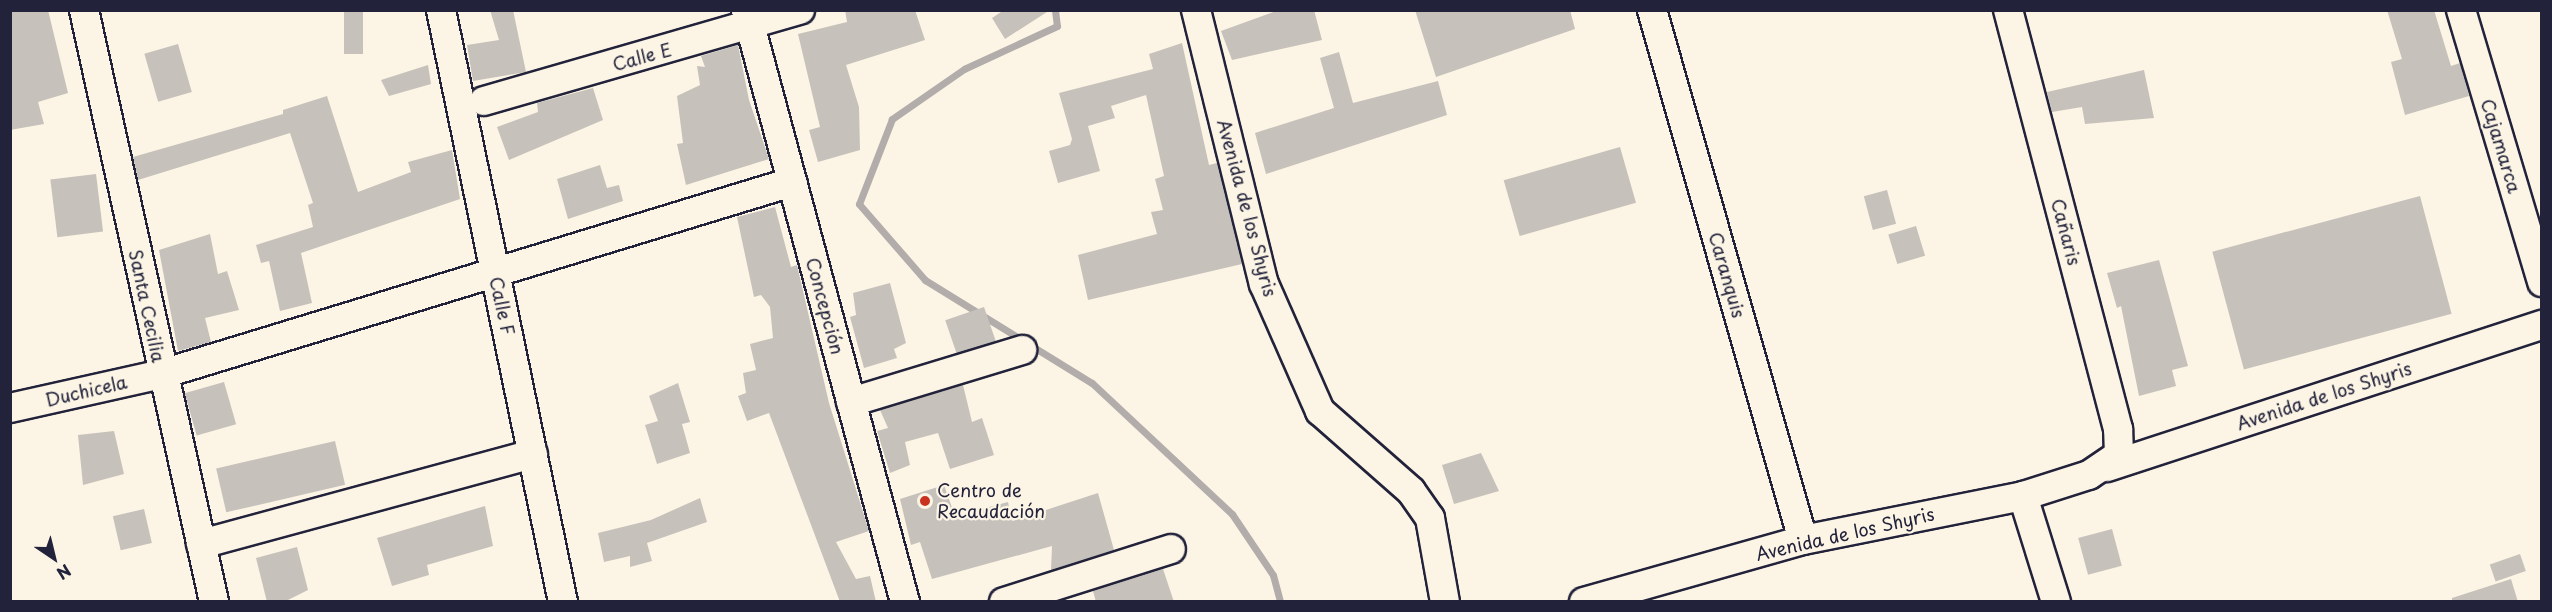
<!DOCTYPE html>
<meta charset="utf-8">
<style>
body{margin:0}
#map{position:relative;width:2552px;height:612px;overflow:hidden;background:#fcf5e5;font-family:"Playpen Sans",sans-serif}
div>[style]{position:absolute}
[style*='--x']{left:calc(var(--x)*1px);top:calc(var(--y)*1px);width:calc(var(--w)*1px);rotate:calc(var(--a)*1deg)}
.stream>*{height:7px;margin:-3.5px;padding:0 3.5px;transform-origin:3.5px;border-radius:3.5px;background:#b2adab}
.building>*{inset:0;background:#c6c1bb;transform-origin:0 0}
.roads{filter:drop-shadow(2px 0 #22223b) drop-shadow(-2px 0 #22223b) drop-shadow(0 2px #22223b) drop-shadow(0 -2px #22223b)}
.minor>*{height:28px;margin:-14px;padding:0 14px;transform-origin:14px;border-radius:14px;background:#fcf5e5}
.dots>*{width:16px;height:16px;translate:-50% -50%;box-sizing:border-box;border:3px solid #fcf5e5;border-radius:50%}
span{translate:-50% -50%;white-space:nowrap;text-align:center;line-height:1.15;-webkit-text-stroke:4.5px #fcf5e5;paint-order:stroke}
.street-label{font-size:18px;color:#22223b}
.poi-label{font-size:18px;color:#22223b}
.left{translate:0 -50%;text-align:left}
.frame{position:absolute;inset:0;border:12px solid #22223b;pointer-events:none}
.north{position:absolute;left:24px;top:528px;width:60px;height:60px;-webkit-text-stroke:4px #fcf5e5;paint-order:stroke;rotate:145deg;font-size:16px;font-weight:700;line-height:24px;text-align:center;color:#22223b}
.north::after{content:'';display:block;margin:auto;width:21px;height:27px;background:#22223b;clip-path:polygon(50% 0,100% 100%,50% 72%,0 100%)}
</style>
<div id="map">
<div class="stream">
<i style="--x:1055;--y:10;--w:16;--a:83"></i>
<i style="--x:1057;--y:26;--w:102;--a:155.2"></i>
<i style="--x:964;--y:69;--w:88;--a:145.2"></i>
<i style="--x:892;--y:119;--w:91;--a:111.2"></i>
<i style="--x:859;--y:204;--w:101;--a:49"></i>
<i style="--x:925;--y:280;--w:196;--a:31.7"></i>
<i style="--x:1092;--y:383;--w:192;--a:43.1"></i>
<i style="--x:1232;--y:514;--w:73;--a:56.1"></i>
<i style="--x:1273;--y:575;--w:28;--a:75"></i>
</div>
<div class="building">
<i style="clip-path:polygon(10px 10px,48px 10px,68px 93px,38px 102px,44px 124px,10px 130px)"></i>
<i style="left:344px;top:10px;width:19px;height:44px"></i>
<i style="clip-path:polygon(490px 10px,513px 10px,526px 72px,473px 81px,467px 45px,499px 40px)"></i>
<i style="clip-path:polygon(845px 10px,915px 10px,925px 40px,846px 65px,859px 107px,860px 150px,818px 162px,809px 130px,820px 127px,798px 34px,847px 22px)"></i>
<i style="clip-path:polygon(1004px 10px,1050px 10px,1005px 39px,992px 18px)"></i>
<i style="clip-path:polygon(1279px 10px,1314px 10px,1322px 40px,1232px 60px,1221px 31px)"></i>
<i style="clip-path:polygon(1415px 10px,1570px 10px,1575px 29px,1436px 77px)"></i>
<i style="clip-path:polygon(2387px 10px,2434px 10px,2451px 66px,2460px 63px,2469px 96px,2405px 115px,2391px 62px,2402px 59px)"></i>
<i style="clip-path:polygon(1182px 43px,1209px 165px,1217px 163px,1242px 264px,1088px 300px,1078px 255px,1157px 234px,1151px 212px,1163px 210px,1155px 179px,1164px 176px,1146px 95px,1111px 106px,1115px 118px,1088px 126px,1100px 171px,1058px 183px,1049px 151px,1070px 145px,1072px 139px,1059px 93px,1153px 69px,1149px 54px)"></i>
<i style="left:178px;top:44px;width:50px;height:35px;rotate:74deg"></i>
<i style="clip-path:polygon(738px 45px,749px 100px,769px 159px,686px 185px,677px 144px,683px 143px,677px 96px,700px 85px,697px 66px,705px 67px,701px 56px)"></i>
<i style="clip-path:polygon(1339px 52px,1353px 103px,1438px 81px,1447px 115px,1266px 174px,1255px 133px,1334px 108px,1320px 58px)"></i>
<i style="clip-path:polygon(428px 65px,431px 84px,389px 96px,381px 80px)"></i>
<i style="clip-path:polygon(2144px 70px,2154px 118px,2085px 124px,2082px 107px,2052px 112px,2047px 92px)"></i>
<i style="clip-path:polygon(593px 88px,603px 120px,509px 160px,497px 127px,538px 112px,537px 103px)"></i>
<i style="clip-path:polygon(327px 96px,358px 192px,411px 172px,408px 162px,452px 150px,460px 199px,301px 253px,312px 303px,280px 311px,269px 261px,261px 263px,256px 245px,313px 227px,308px 205px,313px 203px,290px 133px,138px 180px,133px 157px,283px 114px,283px 110px)"></i>
<i style="left:1620px;top:147px;width:58px;height:121px;rotate:74deg"></i>
<i style="clip-path:polygon(600px 165px,607px 188px,619px 185px,623px 201px,568px 219px,557px 179px)"></i>
<i style="left:96px;top:174px;width:58px;height:46px;rotate:83deg"></i>
<i style="left:1887px;top:190px;width:35px;height:24px;rotate:75deg"></i>
<i style="left:2420px;top:196px;width:122px;height:215px;rotate:75deg"></i>
<i style="clip-path:polygon(775px 207px,791px 267px,797px 265px,829px 403px,869px 531px,836px 542px,856px 579px,870px 576px,876px 602px,840px 602px,769px 413px,747px 421px,738px 396px,746px 393px,743px 373px,756px 370px,750px 344px,773px 338px,770px 307px,761px 295px,754px 297px,737px 217px)"></i>
<i style="left:1916px;top:226px;width:31px;height:29px;rotate:73deg"></i>
<i style="clip-path:polygon(210px 234px,218px 274px,227px 271px,239px 310px,205px 318px,211px 342px,178px 351px,159px 250px)"></i>
<i style="clip-path:polygon(2159px 260px,2188px 366px,2172px 370px,2176px 386px,2139px 396px,2121px 306px,2117px 308px,2107px 273px)"></i>
<i style="clip-path:polygon(890px 283px,906px 343px,894px 349px,897px 358px,864px 368px,850px 317px,856px 315px,853px 293px)"></i>
<i style="left:984px;top:307px;width:36px;height:41px;rotate:71deg"></i>
<i style="left:224px;top:382px;width:44px;height:41px;rotate:74deg"></i>
<i style="clip-path:polygon(678px 383px,690px 422px,682px 424px,690px 453px,657px 464px,645px 425px,658px 421px,649px 396px)"></i>
<i style="clip-path:polygon(963px 385px,972px 422px,982px 418px,994px 455px,950px 469px,938px 433px,905px 442px,910px 465px,890px 473px,877px 431px,888px 428px,880px 410px)"></i>
<i style="clip-path:polygon(114px 431px,124px 474px,83px 485px,78px 435px)"></i>
<i style="left:335px;top:441px;width:45px;height:122px;rotate:77deg"></i>
<i style="clip-path:polygon(1481px 453px,1499px 491px,1454px 504px,1442px 465px)"></i>
<i style="clip-path:polygon(944px 485px,955px 516px,1008px 502px,1012px 521px,1098px 493px,1114px 550px,1051px 570px,1052px 546px,932px 579px,920px 542px,911px 545px,900px 499px)"></i>
<i style="clip-path:polygon(700px 498px,707px 522px,647px 543px,652px 561px,630px 567px,630px 556px,604px 562px,598px 533px,651px 520px)"></i>
<i style="clip-path:polygon(485px 506px,493px 546px,427px 565px,429px 575px,392px 586px,377px 538px)"></i>
<i style="left:144px;top:509px;width:35px;height:32px;rotate:77deg"></i>
<i style="left:2112px;top:529px;width:38px;height:35px;rotate:75deg"></i>
<i style="clip-path:polygon(297px 547px,308px 590px,284px 602px,267px 602px,256px 558px)"></i>
<i style="left:2520px;top:554px;width:18px;height:32px;rotate:71deg"></i>
<i style="clip-path:polygon(1163px 569px,1174px 602px,1096px 602px,1093px 591px)"></i>
<i style="clip-path:polygon(2511px 579px,2518px 602px,2452px 602px,2452px 598px)"></i>
</div>
<div class="roads">
<div class="minor">
<i style="--x:84;--y:10;--w:606;--a:77.61"></i>
<i style="--x:441;--y:10;--w:604;--a:78.36"></i>
<i style="--x:746;--y:10;--w:613;--a:74.97"></i>
<i style="--x:1196;--y:10;--w:282;--a:76.1"></i>
<i style="--x:1264;--y:284;--w:139;--a:66.2"></i>
<i style="--x:1320;--y:411;--w:121;--a:41.3"></i>
<i style="--x:1411;--y:491;--w:33;--a:55"></i>
<i style="--x:1430;--y:518;--w:85;--a:79.9"></i>
<i style="--x:1652;--y:10;--w:551;--a:74.1"></i>
<i style="--x:2461;--y:10;--w:284;--a:73.4"></i>
<i style="--x:484;--y:101;--w:329;--a:-16.1"></i>
<i style="--x:851;--y:402;--w:179;--a:-16.9"></i>
<i style="--x:10;--y:408;--w:156;--a:-12.6"></i>
<i style="--x:162;--y:374;--w:659;--a:-16.95"></i>
<i style="--x:2107;--y:467;--w:458;--a:-18.1"></i>
<i style="--x:2023;--y:496;--w:111;--a:72.7"></i>
<i style="--x:201;--y:544;--w:344;--a:-15.2"></i>
<i style="--x:1004;--y:602;--w:175;--a:-17.6"></i>
<i style="--x:1584;--y:602;--w:228;--a:-15.8"></i>
<i style="--x:1803;--y:540;--w:224;--a:-11.3"></i>
<i style="--x:2023;--y:496;--w:69;--a:-17.7"></i>
<i style="--x:2089;--y:475;--w:36;--a:-34"></i>
<i style="--x:2119;--y:455;--w:26;--a:-92"></i>
<i style="--x:2118;--y:429;--w:433;--a:-104.7"></i>
</div>
</div>
<div class="dots">
<i style="left:925px;top:501px;background:#c8321e"></i>
</div>
<div class="street-label">
<span style="left:642px;top:57px;rotate:-15deg">Calle E</span>
<span style="left:2501px;top:146px;rotate:73deg">Cajamarca</span>
<span style="left:1247px;top:208px;rotate:75deg">Avenida de los Shyris</span>
<span style="left:2066px;top:232px;rotate:75deg">Cañaris</span>
<span style="left:1727px;top:275px;rotate:74deg">Caranquis</span>
<span style="left:147px;top:306px;rotate:78deg">Santa Cecilia</span>
<span style="left:502px;top:306px;rotate:78deg">Calle F</span>
<span style="left:825px;top:306px;rotate:75deg">Concepción</span>
<span style="left:86px;top:391px;rotate:-13deg">Duchicela</span>
<span style="left:2324px;top:396px;rotate:-18deg">Avenida de los Shyris</span>
<span style="left:1845px;top:534px;rotate:-13deg">Avenida de los Shyris</span>
</div>
<div class="poi-label">
<span class="left" style="left:937px;top:501px">Centro de<br>Recaudación</span>
</div>
<div class="frame"></div>
<div class="north">N</div>
</div>
